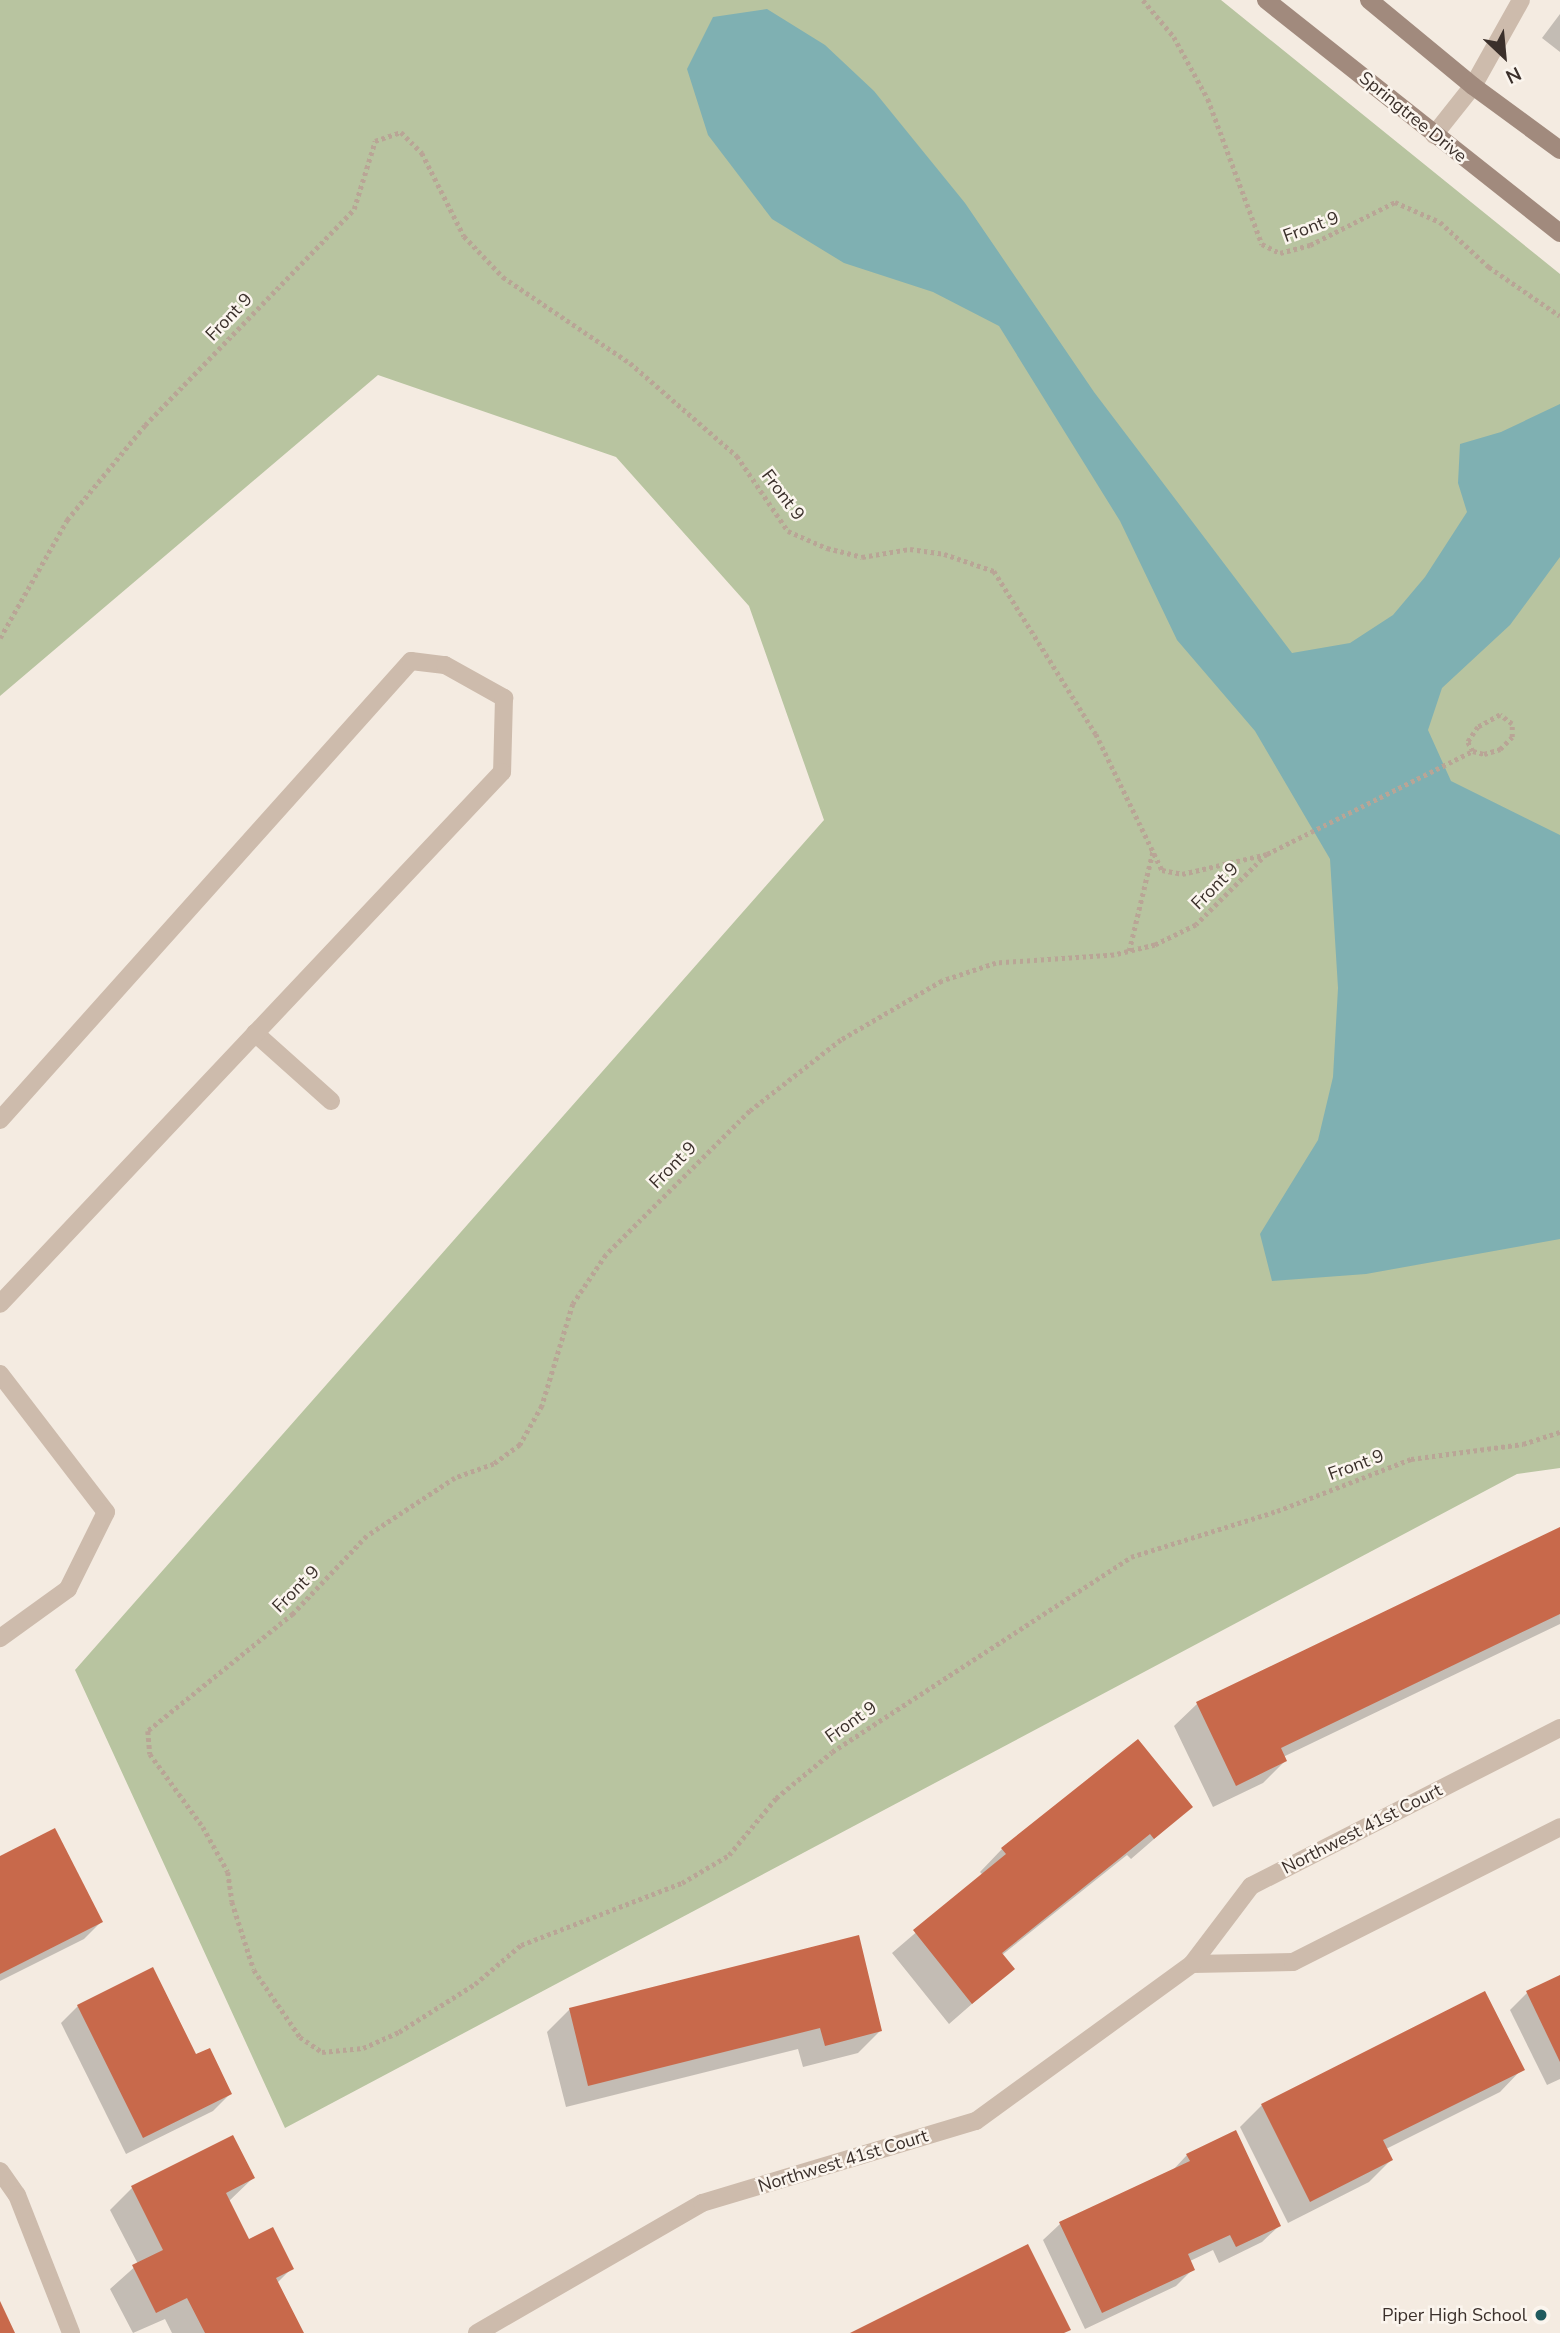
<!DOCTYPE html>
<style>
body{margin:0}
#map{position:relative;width:1560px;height:2333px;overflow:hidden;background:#f4ebe1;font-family:"Nunito Sans",sans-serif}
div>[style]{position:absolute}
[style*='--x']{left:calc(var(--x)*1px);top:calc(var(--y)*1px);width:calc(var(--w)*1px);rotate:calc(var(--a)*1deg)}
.green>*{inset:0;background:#b8c4a0}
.water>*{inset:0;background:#7fb0b2}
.shadow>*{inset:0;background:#0003}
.building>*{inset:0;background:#c8694b}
.path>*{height:4.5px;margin-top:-2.25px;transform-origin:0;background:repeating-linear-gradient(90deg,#b9a596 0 3.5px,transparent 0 7px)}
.lane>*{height:18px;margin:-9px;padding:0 9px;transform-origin:9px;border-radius:9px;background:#cdbbac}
.street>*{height:18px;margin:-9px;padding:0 9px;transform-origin:9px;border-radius:9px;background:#cdbbac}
.secondary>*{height:18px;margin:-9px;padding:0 9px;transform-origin:9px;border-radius:9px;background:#a18a7d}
.dots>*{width:19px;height:19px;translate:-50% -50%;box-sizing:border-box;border:4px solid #fbf5ee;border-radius:50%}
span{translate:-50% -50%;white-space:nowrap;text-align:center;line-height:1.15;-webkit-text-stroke:5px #fbf5ee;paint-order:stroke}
.street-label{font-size:18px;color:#3b302b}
.poi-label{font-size:18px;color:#3b302b}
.right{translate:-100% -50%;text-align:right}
.north{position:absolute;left:1469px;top:21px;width:70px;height:70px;-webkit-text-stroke:5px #fbf5ee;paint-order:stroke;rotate:154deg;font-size:19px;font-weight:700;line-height:28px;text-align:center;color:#3b302b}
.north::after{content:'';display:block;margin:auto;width:24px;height:32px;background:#3b302b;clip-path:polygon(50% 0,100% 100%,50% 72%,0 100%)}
</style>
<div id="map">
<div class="green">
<i style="clip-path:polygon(0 0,1221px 0,1560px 274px,1560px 1468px,1517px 1474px,285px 2128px,75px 1670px,824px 820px,749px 606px,616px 457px,378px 375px,0 696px)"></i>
</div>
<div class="water">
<i style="clip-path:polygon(767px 9px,825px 45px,874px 91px,965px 203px,1094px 392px,1292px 653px,1350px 643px,1393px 615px,1425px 577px,1467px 512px,1458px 483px,1460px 444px,1501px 432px,1560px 404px,1560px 557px,1510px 625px,1442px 688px,1428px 730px,1451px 781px,1560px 835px,1560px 1239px,1366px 1274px,1272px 1281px,1260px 1234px,1318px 1140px,1333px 1077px,1338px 988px,1330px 859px,1255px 731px,1177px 640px,1120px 521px,999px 326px,933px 292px,844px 263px,772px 219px,708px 135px,687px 69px,713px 17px)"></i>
</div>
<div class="shadow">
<i style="clip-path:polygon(1560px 14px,1560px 52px,1542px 38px)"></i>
<i style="clip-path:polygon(1559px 1530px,1560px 1624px,1283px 1757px,1285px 1761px,1263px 1783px,1213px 1807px,1174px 1726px,1197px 1704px)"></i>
<i style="clip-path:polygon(1191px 1807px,1131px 1859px,1127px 1855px,1002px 1955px,1012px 1969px,949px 2024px,892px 1953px,983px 1875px,980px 1872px,1002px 1849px)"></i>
<i style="clip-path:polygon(0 1858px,101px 1922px,84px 1939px,0 1981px)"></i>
<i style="clip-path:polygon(1560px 1977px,1560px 2079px,1547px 2085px,1510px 2010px,1527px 1993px)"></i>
<i style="clip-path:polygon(78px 2006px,195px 2057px,230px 2094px,213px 2111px,126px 2154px,61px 2023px)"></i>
<i style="clip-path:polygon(570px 2009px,880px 2031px,858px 2053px,803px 2067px,798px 2049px,566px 2107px,547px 2032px)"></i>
<i style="clip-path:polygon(1522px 2069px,1500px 2092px,1386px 2149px,1391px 2160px,1369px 2182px,1288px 2223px,1240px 2127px,1262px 2105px)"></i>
<i style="clip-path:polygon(1187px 2155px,1279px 2226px,1262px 2242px,1219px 2263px,1213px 2250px,1190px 2261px,1193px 2269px,1176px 2286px,1085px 2329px,1043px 2240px,1060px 2224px,1172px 2171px)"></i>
<i style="clip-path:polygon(253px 2178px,228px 2202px,248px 2241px,292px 2268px,277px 2283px,302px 2333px,172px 2333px,165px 2319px,133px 2333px,110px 2289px,138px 2264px,110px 2210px,133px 2187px)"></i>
</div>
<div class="building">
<i style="clip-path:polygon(1560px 1527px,1560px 1614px,1281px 1748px,1287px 1761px,1236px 1786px,1196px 1702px)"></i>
<i style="clip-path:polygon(1138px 1739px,1193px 1807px,1154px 1839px,1150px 1834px,1002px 1953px,1015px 1969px,972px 2004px,913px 1930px,1006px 1854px,1001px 1848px)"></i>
<i style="clip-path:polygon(55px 1828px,103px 1922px,0 1974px,0 1856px)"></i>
<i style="clip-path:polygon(859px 1935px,882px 2031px,825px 2046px,820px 2028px,588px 2086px,569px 2008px)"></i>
<i style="clip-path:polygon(153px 1967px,196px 2054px,210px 2048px,232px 2094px,143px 2138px,77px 2005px)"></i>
<i style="clip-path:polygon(1560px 1975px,1560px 2062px,1526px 1991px)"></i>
<i style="clip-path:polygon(1485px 1991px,1525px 2070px,1383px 2140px,1393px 2160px,1310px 2202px,1261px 2104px)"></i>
<i style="clip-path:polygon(1236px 2130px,1281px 2226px,1236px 2247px,1230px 2235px,1188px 2254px,1195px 2270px,1102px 2313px,1059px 2222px,1190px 2161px,1186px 2154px)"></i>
<i style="clip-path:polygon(233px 2135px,255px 2178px,226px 2193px,249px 2239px,273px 2227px,294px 2269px,276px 2278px,304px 2333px,205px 2333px,187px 2298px,156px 2313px,132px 2265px,163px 2250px,131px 2186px)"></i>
<i style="clip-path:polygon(1028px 2244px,1071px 2330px,1064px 2333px,850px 2333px)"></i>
<i style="clip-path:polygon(0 2301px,15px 2333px,0 2333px)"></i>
</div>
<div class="path">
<i style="--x:1143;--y:0;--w:48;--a:50"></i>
<i style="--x:1174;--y:37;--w:71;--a:61.3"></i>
<i style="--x:1208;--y:99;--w:155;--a:69.6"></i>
<i style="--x:1262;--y:244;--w:20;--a:27"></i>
<i style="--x:1280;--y:253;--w:31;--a:-15"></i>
<i style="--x:1310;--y:245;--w:95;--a:-26.8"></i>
<i style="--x:1395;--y:202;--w:49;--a:24"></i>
<i style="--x:1440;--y:222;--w:67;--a:42.6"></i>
<i style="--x:1489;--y:267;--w:86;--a:34.6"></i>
<i style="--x:0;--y:638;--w:136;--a:-60.4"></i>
<i style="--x:67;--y:520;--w:123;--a:-50.6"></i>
<i style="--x:145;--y:425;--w:301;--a:-45.9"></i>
<i style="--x:354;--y:209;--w:71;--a:-72.8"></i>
<i style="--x:375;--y:141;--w:28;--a:-19"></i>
<i style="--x:401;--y:132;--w:30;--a:45"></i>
<i style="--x:422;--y:153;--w:93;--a:63.2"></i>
<i style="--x:464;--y:236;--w:57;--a:46.4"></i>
<i style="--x:503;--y:277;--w:153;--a:34.1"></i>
<i style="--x:630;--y:363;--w:142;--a:41"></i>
<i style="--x:737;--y:456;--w:91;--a:55.8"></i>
<i style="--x:788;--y:531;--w:43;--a:23.6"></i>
<i style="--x:827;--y:548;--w:36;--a:14"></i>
<i style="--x:862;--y:557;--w:49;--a:-9.5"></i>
<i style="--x:910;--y:549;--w:34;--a:8"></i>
<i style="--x:944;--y:554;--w:53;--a:18.8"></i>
<i style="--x:994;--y:571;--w:192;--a:58"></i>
<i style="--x:1096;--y:734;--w:151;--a:64.1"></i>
<i style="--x:1162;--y:870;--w:20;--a:11"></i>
<i style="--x:1182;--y:874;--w:87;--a:-13.2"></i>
<i style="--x:1267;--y:854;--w:100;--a:135"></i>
<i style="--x:1196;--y:925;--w:46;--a:154"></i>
<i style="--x:1155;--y:945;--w:42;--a:166.3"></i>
<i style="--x:1114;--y:955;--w:118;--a:176.1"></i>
<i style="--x:996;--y:963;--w:57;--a:161.6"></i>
<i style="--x:942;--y:981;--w:117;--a:149.7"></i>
<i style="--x:841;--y:1040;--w:115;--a:142"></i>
<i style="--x:750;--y:1111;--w:204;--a:135"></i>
<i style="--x:606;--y:1255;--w:59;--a:124"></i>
<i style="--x:573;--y:1304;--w:107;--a:106.9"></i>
<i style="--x:542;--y:1406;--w:45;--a:119.4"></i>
<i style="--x:520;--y:1445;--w:32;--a:144"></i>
<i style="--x:494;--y:1464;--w:41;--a:160.3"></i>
<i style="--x:455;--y:1478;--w:105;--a:146.6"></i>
<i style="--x:367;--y:1536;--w:108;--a:133.5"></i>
<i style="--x:293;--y:1614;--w:186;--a:141.1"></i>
<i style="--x:148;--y:1731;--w:23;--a:85"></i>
<i style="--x:150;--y:1754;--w:90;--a:54"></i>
<i style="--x:203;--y:1827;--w:51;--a:60.9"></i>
<i style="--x:228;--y:1872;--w:30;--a:82"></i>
<i style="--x:232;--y:1902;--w:71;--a:72.1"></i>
<i style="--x:254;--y:1970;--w:81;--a:55.5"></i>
<i style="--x:300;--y:2037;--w:27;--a:34"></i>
<i style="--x:322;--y:2052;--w:41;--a:-5.6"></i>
<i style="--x:363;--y:2048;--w:39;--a:-24"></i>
<i style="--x:399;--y:2032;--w:90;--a:-32.3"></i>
<i style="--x:475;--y:1984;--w:60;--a:-40.3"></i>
<i style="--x:521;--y:1945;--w:173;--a:-21.1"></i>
<i style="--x:682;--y:1883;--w:55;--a:-30.8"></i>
<i style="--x:729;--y:1855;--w:74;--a:-50.5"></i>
<i style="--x:776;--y:1798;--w:72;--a:-39.4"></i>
<i style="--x:832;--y:1752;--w:357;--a:-33.1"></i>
<i style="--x:1131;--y:1557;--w:153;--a:-17.5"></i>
<i style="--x:1277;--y:1511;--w:144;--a:-21.2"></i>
<i style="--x:1411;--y:1459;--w:113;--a:-7.6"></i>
<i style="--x:1523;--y:1444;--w:39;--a:-18"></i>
<i style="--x:1267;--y:854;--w:230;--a:-26.6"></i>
<i style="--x:1473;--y:751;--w:11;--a:15"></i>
<i style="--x:1484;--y:754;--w:17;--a:-17"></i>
<i style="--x:1500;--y:749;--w:17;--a:-45"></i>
<i style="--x:1512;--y:737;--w:13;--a:-90"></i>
<i style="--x:1512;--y:724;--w:15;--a:-143"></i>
<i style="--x:1500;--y:715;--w:25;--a:151"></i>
<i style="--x:1478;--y:727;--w:18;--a:124"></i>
<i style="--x:1468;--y:742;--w:10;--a:61"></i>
<i style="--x:1129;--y:951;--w:104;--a:-76.6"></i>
</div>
<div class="lane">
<i style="--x:255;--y:1033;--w:102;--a:41.8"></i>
<i style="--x:0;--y:1120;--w:616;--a:-48.16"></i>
<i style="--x:411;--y:661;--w:34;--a:7"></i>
<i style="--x:445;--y:665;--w:68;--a:29.2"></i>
<i style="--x:504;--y:698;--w:74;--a:91.5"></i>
<i style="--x:502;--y:772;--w:731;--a:133.34"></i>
<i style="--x:0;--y:1374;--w:174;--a:52.5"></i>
<i style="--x:106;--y:1512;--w:86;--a:116.3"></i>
<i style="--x:68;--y:1589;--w:84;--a:144.2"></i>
</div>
<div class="street">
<i style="--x:1434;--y:135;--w:63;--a:-51.5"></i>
<i style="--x:1473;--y:86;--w:98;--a:-60.8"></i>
<i style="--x:1192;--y:1964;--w:101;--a:-1.1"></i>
<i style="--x:1293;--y:1962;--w:299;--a:-26.8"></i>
<i style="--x:0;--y:2171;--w:29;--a:55"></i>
<i style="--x:17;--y:2195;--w:148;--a:68.6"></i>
<i style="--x:477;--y:2333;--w:260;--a:-30"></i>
<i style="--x:702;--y:2203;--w:286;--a:-16.7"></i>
<i style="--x:976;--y:2121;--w:267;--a:-36"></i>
<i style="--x:1192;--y:1964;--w:98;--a:-52.9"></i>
<i style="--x:1251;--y:1886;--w:347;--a:-27.1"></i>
</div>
<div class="secondary">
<i style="--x:1266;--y:0;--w:375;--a:38.4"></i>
<i style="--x:1369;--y:0;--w:135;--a:39.6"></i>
<i style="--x:1473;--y:86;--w:108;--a:36.3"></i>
</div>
<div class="dots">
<i style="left:1541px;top:2315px;background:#1f5a5e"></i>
</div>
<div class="street-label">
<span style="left:1413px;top:117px;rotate:39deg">Springtree Drive</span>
<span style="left:1311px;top:227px;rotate:-20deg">Front 9</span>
<span style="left:229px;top:317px;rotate:-46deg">Front 9</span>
<span style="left:783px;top:495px;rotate:53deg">Front 9</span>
<span style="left:1215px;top:886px;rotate:-45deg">Front 9</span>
<span style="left:673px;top:1165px;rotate:-45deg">Front 9</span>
<span style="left:1356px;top:1465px;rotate:-20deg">Front 9</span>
<span style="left:296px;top:1589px;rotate:-45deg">Front 9</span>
<span style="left:851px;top:1722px;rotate:-35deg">Front 9</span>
<span style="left:1362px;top:1829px;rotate:-27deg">Northwest 41st Court</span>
<span style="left:843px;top:2161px;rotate:-17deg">Northwest 41st Court</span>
</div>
<div class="poi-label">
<span class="right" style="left:1527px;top:2315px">Piper High School</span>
</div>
<div class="north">N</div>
</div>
